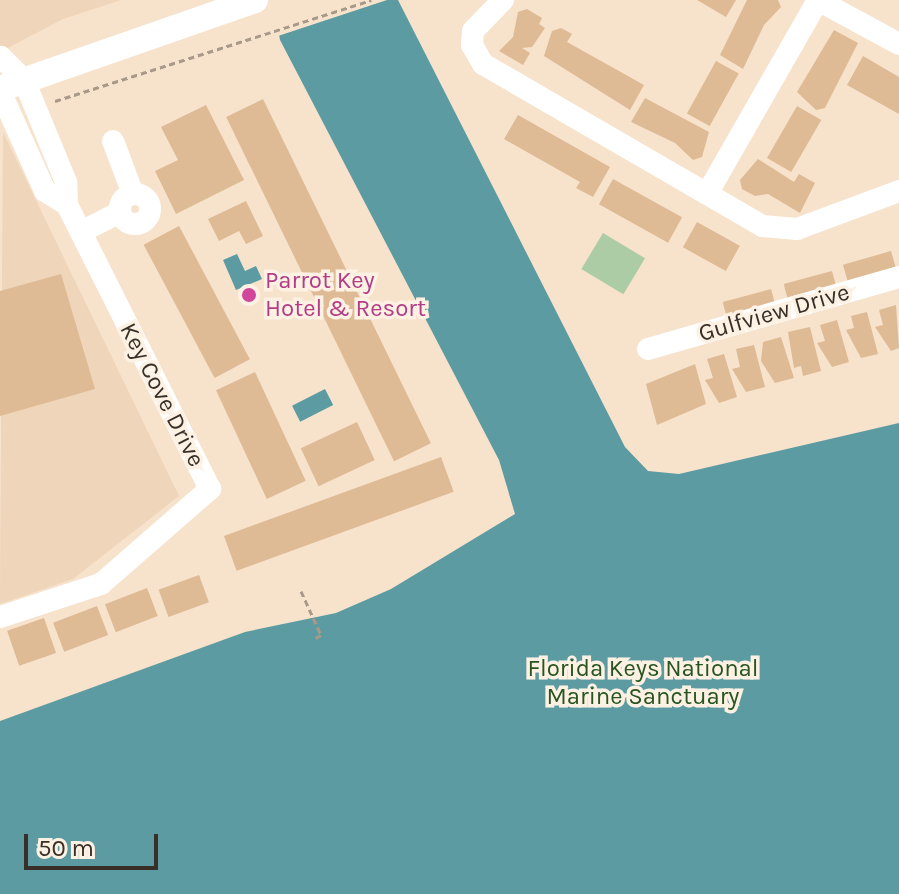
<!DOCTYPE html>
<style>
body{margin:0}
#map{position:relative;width:899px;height:894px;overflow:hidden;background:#f7e2cc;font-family:Karla,sans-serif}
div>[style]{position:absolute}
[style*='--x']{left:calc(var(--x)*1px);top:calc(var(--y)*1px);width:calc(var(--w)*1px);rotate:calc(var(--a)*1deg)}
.built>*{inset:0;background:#efd5b9}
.green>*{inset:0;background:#abcca5;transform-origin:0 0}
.water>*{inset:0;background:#5b9ba1;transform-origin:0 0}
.pier>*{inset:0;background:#f7e2cc}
.building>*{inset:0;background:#debb94;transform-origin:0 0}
.path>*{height:3px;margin-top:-1.5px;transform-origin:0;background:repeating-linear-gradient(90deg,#a99989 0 6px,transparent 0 10px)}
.minor>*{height:22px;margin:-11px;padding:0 11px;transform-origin:11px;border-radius:11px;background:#fff}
.minor>.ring{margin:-11px;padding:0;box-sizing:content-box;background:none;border:22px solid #fff;border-radius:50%}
.major>*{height:26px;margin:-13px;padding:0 13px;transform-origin:13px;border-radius:13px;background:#fff}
.dots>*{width:22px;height:22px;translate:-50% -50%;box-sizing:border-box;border:4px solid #fdf1e3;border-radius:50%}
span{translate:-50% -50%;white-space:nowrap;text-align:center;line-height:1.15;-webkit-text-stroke:7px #fdf1e3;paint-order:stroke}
.hotel-label{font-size:24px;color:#b23c85}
.left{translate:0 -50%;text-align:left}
.street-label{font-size:24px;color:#383028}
.park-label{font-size:24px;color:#275420}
.scale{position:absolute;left:24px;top:834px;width:134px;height:36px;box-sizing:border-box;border:4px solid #383028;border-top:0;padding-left:10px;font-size:24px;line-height:28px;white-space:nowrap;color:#383028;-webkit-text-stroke:6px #fdf1e3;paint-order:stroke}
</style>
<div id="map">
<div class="built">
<i style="clip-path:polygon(0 0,121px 0,63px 19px,0 52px)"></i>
<i style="clip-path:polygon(3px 132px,179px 496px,73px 579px,0 604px)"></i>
</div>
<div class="green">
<i style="left:603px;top:233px;width:49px;height:42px;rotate:31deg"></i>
</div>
<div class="water">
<i style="clip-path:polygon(273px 0,398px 0,625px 447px,648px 471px,679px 474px,899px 423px,899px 894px,0 894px,0 721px,245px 632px,336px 613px,391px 589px,515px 514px,499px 460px,280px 40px)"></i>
<i style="clip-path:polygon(237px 254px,245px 271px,256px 266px,262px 279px,236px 290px,223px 260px)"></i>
<i style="left:325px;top:389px;width:18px;height:37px;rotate:63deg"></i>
</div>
<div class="pier">
<i style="clip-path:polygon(269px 0,387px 0,275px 37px)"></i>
</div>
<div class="building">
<i style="clip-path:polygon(697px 0,736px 0,726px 17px)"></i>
<i style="clip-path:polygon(747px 0,778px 0,781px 7px,764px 25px,743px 69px,720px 55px)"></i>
<i style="clip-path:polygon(527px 9px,542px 18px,539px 24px,545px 28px,532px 47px,522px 48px,530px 53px,523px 65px,499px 51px,513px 37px,518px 12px)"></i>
<i style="clip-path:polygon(561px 28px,572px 34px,567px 42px,644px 85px,630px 110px,544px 56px,552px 31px)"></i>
<i style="clip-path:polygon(834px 30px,858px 43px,825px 108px,816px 110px,797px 92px)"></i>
<i style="clip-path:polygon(863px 56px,899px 77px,899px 114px,847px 85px)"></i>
<i style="left:716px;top:61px;width:26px;height:60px;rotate:29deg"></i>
<i style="clip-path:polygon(645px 98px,709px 132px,702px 157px,693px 160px,675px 143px,631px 122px)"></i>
<i style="left:263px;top:99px;width:383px;height:41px;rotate:64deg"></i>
<i style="clip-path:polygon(206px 105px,244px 180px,176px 214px,155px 171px,178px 160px,161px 127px)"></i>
<i style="left:797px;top:106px;width:28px;height:60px;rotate:30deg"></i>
<i style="clip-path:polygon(518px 115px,610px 167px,593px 197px,576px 188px,580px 182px,504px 139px)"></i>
<i style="clip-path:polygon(758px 159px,794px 182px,799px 174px,815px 183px,800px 213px,768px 194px,755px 196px,742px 189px,740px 180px)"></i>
<i style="left:613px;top:179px;width:79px;height:29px;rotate:29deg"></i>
<i style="clip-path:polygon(246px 201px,263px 236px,246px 244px,239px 231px,219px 241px,208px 219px)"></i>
<i style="left:697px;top:222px;width:49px;height:29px;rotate:29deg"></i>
<i style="left:179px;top:226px;width:151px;height:40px;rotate:62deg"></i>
<i style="left:891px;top:251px;width:18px;height:50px;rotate:74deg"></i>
<i style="left:832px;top:271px;width:16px;height:50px;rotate:75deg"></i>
<i style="clip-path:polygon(61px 274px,95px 389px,0 416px,0 291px)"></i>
<i style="left:771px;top:289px;width:16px;height:50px;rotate:75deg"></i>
<i style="clip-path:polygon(896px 305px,899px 348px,891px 351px,875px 327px,883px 325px,879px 310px)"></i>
<i style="clip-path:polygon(867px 312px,878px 354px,861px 358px,846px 330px,854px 328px,851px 316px)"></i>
<i style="clip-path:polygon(837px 320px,849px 362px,832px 367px,817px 343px,825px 341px,820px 325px)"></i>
<i style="clip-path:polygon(810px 327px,821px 371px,803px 376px,801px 366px,794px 368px,788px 332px)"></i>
<i style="clip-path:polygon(781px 337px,794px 378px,775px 383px,761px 361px,763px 342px)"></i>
<i style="clip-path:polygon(754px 345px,765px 387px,746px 392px,732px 369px,740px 367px,736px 349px)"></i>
<i style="clip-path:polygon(724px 354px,737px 397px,719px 403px,705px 380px,713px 378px,707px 359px)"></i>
<i style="clip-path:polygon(695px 364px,706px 404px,657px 425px,646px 384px)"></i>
<i style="left:255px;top:372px;width:120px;height:43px;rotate:65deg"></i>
<i style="left:357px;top:422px;width:42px;height:62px;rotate:65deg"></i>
<i style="left:441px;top:457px;width:37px;height:231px;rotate:70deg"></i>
<i style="left:199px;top:575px;width:29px;height:43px;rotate:70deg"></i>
<i style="left:147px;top:588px;width:30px;height:45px;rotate:69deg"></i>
<i style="left:97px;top:606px;width:31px;height:47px;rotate:69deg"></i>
<i style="left:44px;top:618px;width:37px;height:39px;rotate:71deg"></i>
</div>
<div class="path">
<i style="--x:55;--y:101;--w:332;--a:-17.7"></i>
<i style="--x:301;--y:591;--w:48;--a:65.6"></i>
<i style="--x:321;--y:635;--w:10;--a:151"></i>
</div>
<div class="minor">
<i style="--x:503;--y:0;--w:43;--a:134.1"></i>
<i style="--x:473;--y:31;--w:14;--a:94"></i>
<i style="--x:472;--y:45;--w:22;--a:60"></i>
<i style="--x:483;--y:64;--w:323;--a:30.1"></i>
<i style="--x:762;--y:226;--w:35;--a:5"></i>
<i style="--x:797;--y:229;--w:109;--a:-20.4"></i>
<i style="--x:818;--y:0;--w:92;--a:28.5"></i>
<i style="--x:0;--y:91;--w:110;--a:65.8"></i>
<i style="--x:45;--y:191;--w:26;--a:32"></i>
<i style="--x:113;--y:141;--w:57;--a:69.3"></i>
<i style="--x:707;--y:194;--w:224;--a:-60.2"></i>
<i class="ring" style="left:120px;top:194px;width:8px;height:8px"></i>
<i style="--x:81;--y:232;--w:44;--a:-27.1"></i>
<i style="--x:648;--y:349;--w:261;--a:-16"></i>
<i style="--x:0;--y:617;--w:106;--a:-18.1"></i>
<i style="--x:101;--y:584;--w:145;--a:-41.1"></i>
<i style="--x:210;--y:489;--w:318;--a:-116.7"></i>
<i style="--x:67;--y:205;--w:23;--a:-92"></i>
<i style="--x:66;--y:182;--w:110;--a:-112.4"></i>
<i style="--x:24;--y:80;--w:33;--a:-135"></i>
</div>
<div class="major">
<i style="--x:0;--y:89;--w:270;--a:-19.2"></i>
</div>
<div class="dots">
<i style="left:249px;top:295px;background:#d1479c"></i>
</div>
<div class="hotel-label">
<span class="left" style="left:265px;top:295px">Parrot Key<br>Hotel &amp; Resort</span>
</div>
<div class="street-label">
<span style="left:774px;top:313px;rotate:-16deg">Gulfview Drive</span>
<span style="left:162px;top:395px;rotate:63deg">Key Cove Drive</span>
</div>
<div class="park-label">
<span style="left:643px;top:683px">Florida Keys National<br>Marine Sanctuary</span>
</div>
<div class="scale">50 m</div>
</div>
